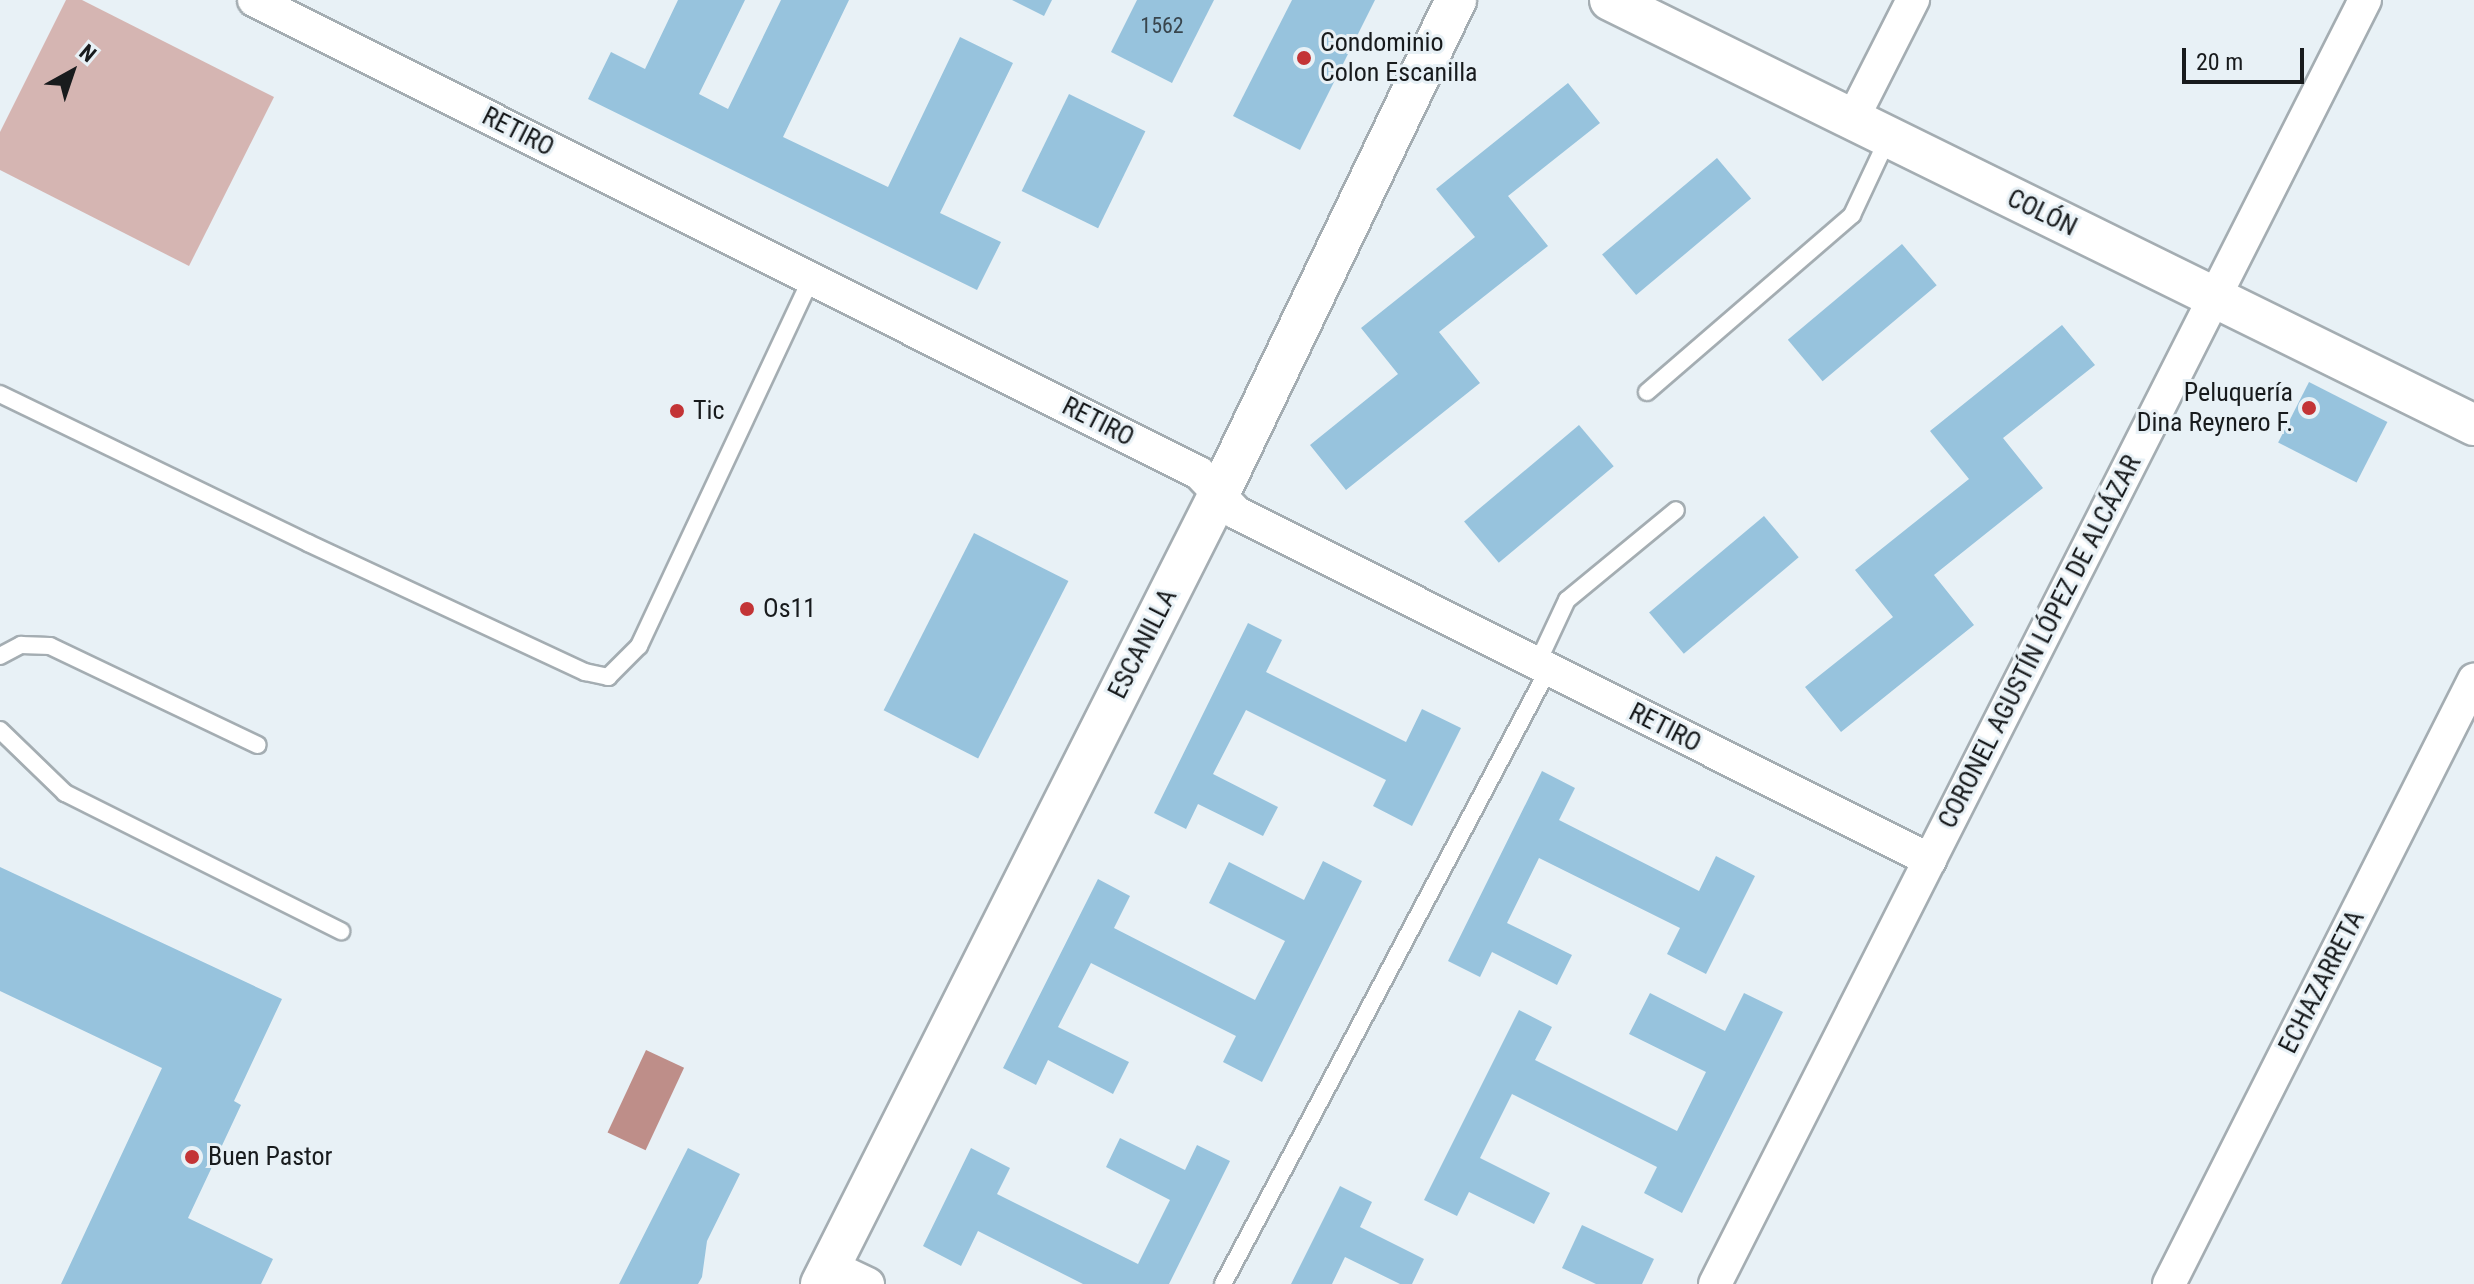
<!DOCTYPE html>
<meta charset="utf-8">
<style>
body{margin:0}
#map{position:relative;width:2474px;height:1284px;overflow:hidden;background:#e8f1f6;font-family:"Roboto Condensed",sans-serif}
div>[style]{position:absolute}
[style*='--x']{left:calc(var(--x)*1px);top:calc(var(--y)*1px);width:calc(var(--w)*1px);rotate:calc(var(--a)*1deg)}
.green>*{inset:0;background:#d5b5b2}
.water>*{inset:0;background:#be8e89;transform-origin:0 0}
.building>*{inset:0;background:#97c3dd;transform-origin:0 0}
.roads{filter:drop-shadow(2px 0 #a4adb2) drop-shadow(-2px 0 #a4adb2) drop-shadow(0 2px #a4adb2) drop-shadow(0 -2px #a4adb2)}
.service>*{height:16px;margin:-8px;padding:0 8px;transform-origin:8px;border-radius:8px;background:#fff}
.minor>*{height:32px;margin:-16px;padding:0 16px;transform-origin:16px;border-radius:16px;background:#fff}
.tertiary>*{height:40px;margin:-20px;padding:0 20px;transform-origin:20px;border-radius:20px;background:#fff}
.dots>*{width:22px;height:22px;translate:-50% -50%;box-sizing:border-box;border:4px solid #e8f1f6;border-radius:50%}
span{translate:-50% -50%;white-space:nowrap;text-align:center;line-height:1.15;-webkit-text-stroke:6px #e8f1f6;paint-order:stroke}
.number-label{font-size:22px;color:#38454d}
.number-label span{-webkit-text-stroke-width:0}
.poi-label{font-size:26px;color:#181b1d}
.left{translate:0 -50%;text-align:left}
.right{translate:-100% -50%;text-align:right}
.street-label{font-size:26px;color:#181b1d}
.north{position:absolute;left:32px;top:32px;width:80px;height:80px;-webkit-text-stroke:6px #e8f1f6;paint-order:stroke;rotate:40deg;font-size:22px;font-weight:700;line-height:32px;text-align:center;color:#181b1d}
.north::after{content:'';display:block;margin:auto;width:28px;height:36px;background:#181b1d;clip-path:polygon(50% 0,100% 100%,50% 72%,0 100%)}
.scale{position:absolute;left:2182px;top:48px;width:122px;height:36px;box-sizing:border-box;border:4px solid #181b1d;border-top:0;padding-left:10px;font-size:24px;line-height:28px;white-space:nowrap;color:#181b1d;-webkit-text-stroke:6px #e8f1f6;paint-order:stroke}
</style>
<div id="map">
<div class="green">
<i style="clip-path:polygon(66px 0,82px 0,274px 97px,189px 266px,0 170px,0 132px)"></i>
</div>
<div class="water">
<i style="left:646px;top:1050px;width:42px;height:91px;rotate:25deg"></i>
</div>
<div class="building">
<i style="clip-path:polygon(678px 0,745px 0,699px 94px,728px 109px,781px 0,849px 0,783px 137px,888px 187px,960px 37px,1013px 63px,940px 213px,1001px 242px,977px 290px,588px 99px,611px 52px,645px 69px)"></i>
<i style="clip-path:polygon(1012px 0,1052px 0,1044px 16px)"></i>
<i style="clip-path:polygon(1137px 0,1214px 0,1172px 83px,1111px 52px)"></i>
<i style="clip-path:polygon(1292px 0,1375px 0,1300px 150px,1233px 116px)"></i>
<i style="clip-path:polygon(1568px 83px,1600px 123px,1508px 196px,1548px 246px,1439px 332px,1480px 383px,1346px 490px,1310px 445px,1398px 374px,1361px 328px,1475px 237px,1436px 189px)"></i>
<i style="left:1069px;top:94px;width:85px;height:108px;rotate:26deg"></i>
<i style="left:1717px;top:158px;width:53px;height:150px;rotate:50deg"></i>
<i style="left:1902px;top:244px;width:54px;height:149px;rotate:50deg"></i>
<i style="clip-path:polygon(2062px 325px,2095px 365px,2003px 438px,2043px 488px,1934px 575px,1974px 625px,1841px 732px,1805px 687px,1893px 617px,1855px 570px,1969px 479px,1930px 431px)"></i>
<i style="left:2309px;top:382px;width:88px;height:68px;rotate:27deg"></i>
<i style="left:1579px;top:425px;width:54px;height:150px;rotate:50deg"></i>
<i style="left:1764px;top:516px;width:54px;height:150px;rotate:50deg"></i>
<i style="left:974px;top:533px;width:106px;height:199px;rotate:27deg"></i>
<i style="clip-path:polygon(1248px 623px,1282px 640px,1266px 672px,1406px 742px,1422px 709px,1461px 728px,1412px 826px,1373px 806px,1386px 780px,1246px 710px,1213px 774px,1278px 807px,1263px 836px,1198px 804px,1186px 829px,1154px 813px)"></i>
<i style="clip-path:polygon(1542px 771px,1575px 788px,1559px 820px,1699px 891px,1716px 856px,1755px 876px,1706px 974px,1667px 954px,1680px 928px,1539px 858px,1507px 923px,1572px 955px,1557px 985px,1492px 952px,1480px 977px,1448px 961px)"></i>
<i style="clip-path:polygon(1323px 861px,1362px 881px,1262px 1082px,1223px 1062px,1236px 1036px,1091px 963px,1058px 1027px,1129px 1062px,1113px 1094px,1048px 1060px,1036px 1085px,1003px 1068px,1098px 879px,1130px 896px,1114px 928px,1255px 1000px,1285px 941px,1209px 903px,1229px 862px,1304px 900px)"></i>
<i style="clip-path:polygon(0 867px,282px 999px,234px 1101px,241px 1105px,188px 1218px,273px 1259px,261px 1284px,61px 1284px,162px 1068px,0 991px)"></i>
<i style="clip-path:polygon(1650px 993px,1725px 1031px,1744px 993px,1783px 1012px,1682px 1213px,1644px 1193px,1657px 1167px,1512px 1094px,1480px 1158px,1550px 1193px,1534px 1224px,1469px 1192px,1457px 1216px,1424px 1200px,1519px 1010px,1552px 1027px,1535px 1060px,1677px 1131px,1706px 1072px,1629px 1034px)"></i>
<i style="clip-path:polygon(1120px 1138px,1185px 1170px,1197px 1145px,1230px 1161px,1169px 1284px,1083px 1284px,978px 1231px,961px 1266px,923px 1246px,971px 1148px,1010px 1168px,997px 1194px,1138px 1264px,1170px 1200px,1106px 1167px)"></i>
<i style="clip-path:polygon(688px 1148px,740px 1174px,707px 1241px,702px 1277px,698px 1284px,619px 1284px)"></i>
<i style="clip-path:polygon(1340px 1186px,1372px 1202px,1360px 1227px,1424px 1259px,1412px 1284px,1400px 1284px,1345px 1257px,1332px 1284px,1291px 1284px)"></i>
<i style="clip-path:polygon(1582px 1225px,1654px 1259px,1642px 1284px,1596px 1284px,1562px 1268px)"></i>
</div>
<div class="roads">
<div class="service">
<i style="--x:1647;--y:392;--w:271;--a:-40.8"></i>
<i style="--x:1852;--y:215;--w:85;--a:-64.9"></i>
<i style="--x:0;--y:394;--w:342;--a:25.8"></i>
<i style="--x:308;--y:543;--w:306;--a:25"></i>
<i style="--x:585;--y:672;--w:24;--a:12"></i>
<i style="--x:608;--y:677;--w:44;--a:-45"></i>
<i style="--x:639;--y:646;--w:405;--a:-64.9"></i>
<i style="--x:0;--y:656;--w:24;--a:-28"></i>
<i style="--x:21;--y:645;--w:29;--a:2"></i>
<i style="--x:50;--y:646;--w:230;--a:25.5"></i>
<i style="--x:1537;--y:664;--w:71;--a:-64.9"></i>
<i style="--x:1567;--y:600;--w:141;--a:-39.5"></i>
<i style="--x:0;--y:730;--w:91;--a:44.1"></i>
<i style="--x:65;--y:793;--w:309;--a:26.6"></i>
<i style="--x:1223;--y:1284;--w:695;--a:-62.11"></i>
</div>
<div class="minor">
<i style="--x:254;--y:0;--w:1057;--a:26.59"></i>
<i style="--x:1199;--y:473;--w:55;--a:46.5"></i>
<i style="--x:1237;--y:513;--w:775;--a:26.6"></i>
<i style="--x:1852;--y:120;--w:135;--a:-63.1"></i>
<i style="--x:830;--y:1266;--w:42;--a:25.3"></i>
<i style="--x:1715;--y:1284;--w:1439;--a:-63.15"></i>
<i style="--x:2169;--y:1284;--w:677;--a:-63.21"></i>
</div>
<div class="tertiary">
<i style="--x:1610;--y:0;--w:963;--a:26.19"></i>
<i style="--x:821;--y:1284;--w:885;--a:-63.26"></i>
<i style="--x:1219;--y:494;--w:548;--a:-64.37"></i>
</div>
</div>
<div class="dots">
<i style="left:1304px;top:58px;background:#c33436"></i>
<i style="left:2309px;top:408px;background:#c33436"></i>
<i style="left:677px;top:411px;background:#c33436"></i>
<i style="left:747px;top:609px;background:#c33436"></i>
<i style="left:192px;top:1157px;background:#c33436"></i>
</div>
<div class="number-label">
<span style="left:1162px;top:26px">1562</span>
</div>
<div class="poi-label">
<span class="left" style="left:1320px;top:58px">Condominio<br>Colon Escanilla</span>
<span class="right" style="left:2293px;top:408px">Peluquería<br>Dina Reynero F.</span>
<span class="left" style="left:693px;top:411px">Tic</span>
<span class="left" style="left:763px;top:609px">Os11</span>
<span class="left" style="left:208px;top:1157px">Buen Pastor</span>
</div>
<div class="street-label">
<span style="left:518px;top:132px;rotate:27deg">RETIRO</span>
<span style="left:2042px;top:213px;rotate:26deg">COLÓN</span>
<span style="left:1098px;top:422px;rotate:27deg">RETIRO</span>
<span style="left:2040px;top:642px;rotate:-63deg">CORONEL AGUSTÍN LÓPEZ DE ALCÁZAR</span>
<span style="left:1143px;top:644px;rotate:-63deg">ESCANILLA</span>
<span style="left:1665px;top:728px;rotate:27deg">RETIRO</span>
<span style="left:2322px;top:982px;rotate:-63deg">ECHAZARRETA</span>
</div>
<div class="north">N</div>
<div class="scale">20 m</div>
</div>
